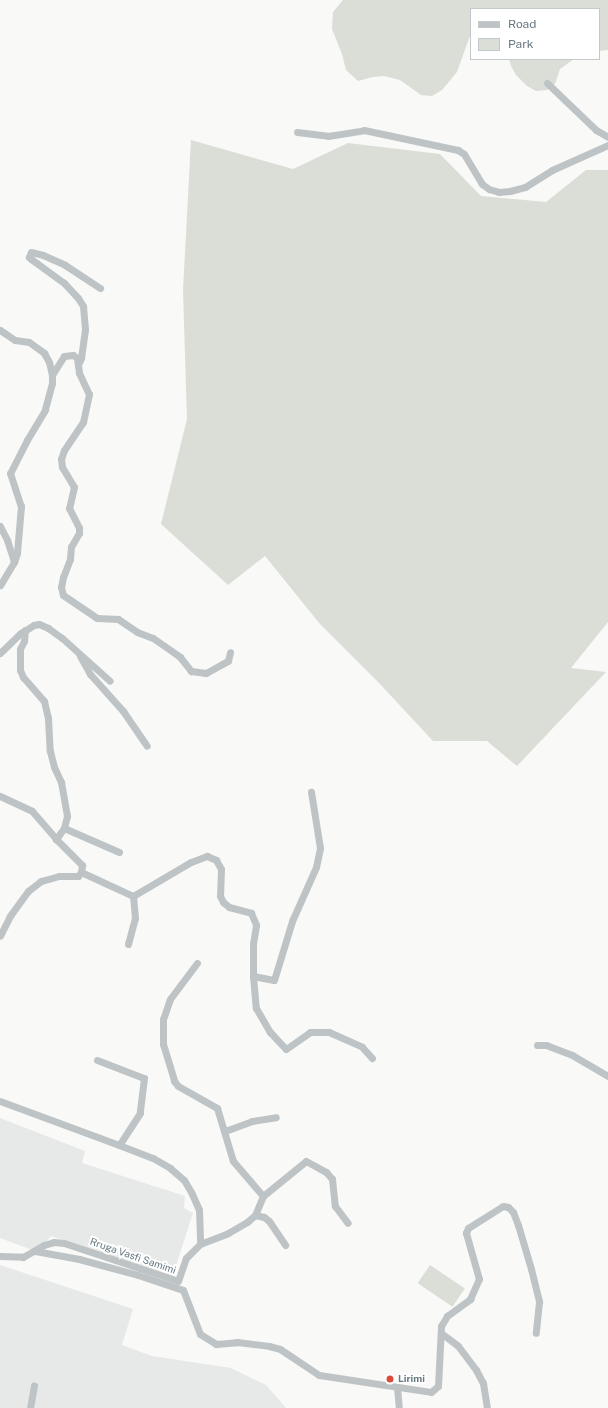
<!DOCTYPE html>
<style>
body{margin:0}
#map{position:relative;width:608px;height:1408px;overflow:hidden;background:#f9f9f7;font-family:"Public Sans",sans-serif}
div>[style]{position:absolute}
[style*='--x']{left:calc(var(--x)*1px);top:calc(var(--y)*1px);width:calc(var(--w)*1px);rotate:calc(var(--a)*1deg)}
.built>*{inset:0;background:#e7e9e8}
.green>*{inset:0;background:#daded7;transform-origin:0 0}
.minor>*{height:7px;margin:-3.5px;padding:0 3.5px;transform-origin:3.5px;border-radius:3.5px;background:#bec4c6}
.dots>*{width:11px;height:11px;translate:-50% -50%;box-sizing:border-box;border:2px solid #fff;border-radius:50%}
span{translate:-50% -50%;white-space:nowrap;text-align:center;line-height:1.15;-webkit-text-stroke:4px #fff;paint-order:stroke}
.street-label{font-size:10px;color:#667880}
.poi-label{font-size:10px;color:#667880;font-weight:700}
.left{translate:0 -50%;text-align:left}
.legend{position:absolute;left:470px;top:8px;width:130px;height:52px;box-sizing:border-box;background:#fff;border:1px solid #c2c9cc;margin:0;padding:5px 7px;list-style:none;font-size:12px;color:#667880}
.legend li{display:flex;align-items:center;gap:8px;height:20px}
.legend b{width:20px;border:1px solid #c2c9cc}
</style>
<div id="map">
<div class="built">
<i style="clip-path:polygon(0 1118px,85px 1151px,82px 1163px,185px 1196px,184px 1208px,193px 1213px,172px 1278px,51px 1236px,44px 1245px,35px 1251px,0 1238px)"></i>
<i style="clip-path:polygon(0 1265px,133px 1309px,122px 1345px,152px 1356px,231px 1368px,266px 1385px,286px 1408px,0 1408px)"></i>
</div>
<div class="green">
<i style="clip-path:polygon(343px 0,608px 0,608px 50px,599px 51px,599px 9px,471px 9px,471px 33px,457px 72px,442px 90px,432px 96px,421px 95px,400px 80px,384px 76px,373px 77px,358px 81px,346px 70px,342px 54px,332px 29px,333px 12px)"></i>
<i style="clip-path:polygon(509px 59px,574px 59px,560px 69px,555px 84px,547px 90px,536px 91px,527px 86px,516px 75px,511px 66px)"></i>
<i style="clip-path:polygon(191px 140px,293px 169px,348px 143px,440px 154px,481px 196px,546px 202px,586px 170px,608px 170px,608px 622px,571px 668px,606px 672px,517px 766px,487px 741px,433px 741px,380px 684px,320px 624px,265px 556px,228px 585px,161px 524px,187px 419px,183px 290px)"></i>
<i style="left:430px;top:1265px;width:42px;height:22px;rotate:34deg"></i>
</div>
<div class="minor">
<i style="--x:547;--y:83;--w:68;--a:43.8"></i>
<i style="--x:596;--y:130;--w:14;--a:30"></i>
<i style="--x:297;--y:132;--w:31;--a:7"></i>
<i style="--x:328;--y:136;--w:36;--a:-9"></i>
<i style="--x:364;--y:130;--w:96;--a:12"></i>
<i style="--x:458;--y:150;--w:7;--a:34"></i>
<i style="--x:464;--y:154;--w:35;--a:59"></i>
<i style="--x:482;--y:184;--w:9;--a:36"></i>
<i style="--x:489;--y:189;--w:10;--a:17"></i>
<i style="--x:499;--y:192;--w:11;--a:-5"></i>
<i style="--x:510;--y:191;--w:16;--a:-15"></i>
<i style="--x:525;--y:187;--w:32;--a:-32"></i>
<i style="--x:552;--y:170;--w:61;--a:-24.1"></i>
<i style="--x:0;--y:330;--w:18;--a:34"></i>
<i style="--x:15;--y:340;--w:14;--a:8"></i>
<i style="--x:29;--y:342;--w:19;--a:36"></i>
<i style="--x:44;--y:353;--w:10;--a:61"></i>
<i style="--x:49;--y:362;--w:13;--a:77"></i>
<i style="--x:52;--y:375;--w:8;--a:90"></i>
<i style="--x:52;--y:383;--w:28;--a:105"></i>
<i style="--x:45;--y:410;--w:35;--a:121"></i>
<i style="--x:27;--y:440;--w:37;--a:117"></i>
<i style="--x:10;--y:473;--w:35;--a:72"></i>
<i style="--x:21;--y:506;--w:47;--a:94.9"></i>
<i style="--x:17;--y:553;--w:9;--a:108"></i>
<i style="--x:78;--y:365;--w:8;--a:-67"></i>
<i style="--x:81;--y:358;--w:29;--a:-82"></i>
<i style="--x:85;--y:329;--w:23;--a:-95"></i>
<i style="--x:83;--y:306;--w:9;--a:-122"></i>
<i style="--x:78;--y:298;--w:21;--a:-133"></i>
<i style="--x:64;--y:283;--w:41;--a:-144"></i>
<i style="--x:31;--y:259;--w:3;--a:-135"></i>
<i style="--x:29;--y:257;--w:5;--a:-68"></i>
<i style="--x:31;--y:252;--w:12;--a:14"></i>
<i style="--x:43;--y:255;--w:24;--a:24"></i>
<i style="--x:65;--y:265;--w:42;--a:33.3"></i>
<i style="--x:52;--y:375;--w:22;--a:-58"></i>
<i style="--x:64;--y:356;--w:9;--a:-6"></i>
<i style="--x:73;--y:355;--w:5;--a:37"></i>
<i style="--x:77;--y:358;--w:15;--a:82"></i>
<i style="--x:79;--y:373;--w:23;--a:65"></i>
<i style="--x:89;--y:394;--w:29;--a:102"></i>
<i style="--x:83;--y:422;--w:34;--a:124"></i>
<i style="--x:64;--y:450;--w:9;--a:108"></i>
<i style="--x:61;--y:459;--w:8;--a:83"></i>
<i style="--x:62;--y:467;--w:23;--a:59"></i>
<i style="--x:74;--y:487;--w:22;--a:103"></i>
<i style="--x:69;--y:508;--w:22;--a:63"></i>
<i style="--x:79;--y:528;--w:5;--a:90"></i>
<i style="--x:79;--y:533;--w:16;--a:120"></i>
<i style="--x:71;--y:547;--w:12;--a:95"></i>
<i style="--x:70;--y:559;--w:19;--a:111"></i>
<i style="--x:63;--y:577;--w:10;--a:101"></i>
<i style="--x:61;--y:587;--w:8;--a:76"></i>
<i style="--x:63;--y:595;--w:41;--a:34.1"></i>
<i style="--x:97;--y:618;--w:21;--a:3"></i>
<i style="--x:118;--y:619;--w:23;--a:34"></i>
<i style="--x:137;--y:632;--w:17;--a:21"></i>
<i style="--x:153;--y:638;--w:33;--a:35"></i>
<i style="--x:180;--y:657;--w:18;--a:52"></i>
<i style="--x:191;--y:671;--w:15;--a:8"></i>
<i style="--x:206;--y:673;--w:25;--a:-29"></i>
<i style="--x:228;--y:661;--w:9;--a:-77"></i>
<i style="--x:0;--y:526;--w:16;--a:63"></i>
<i style="--x:7;--y:540;--w:23;--a:72"></i>
<i style="--x:14;--y:562;--w:27;--a:121"></i>
<i style="--x:25;--y:630;--w:11;--a:95"></i>
<i style="--x:24;--y:641;--w:9;--a:117"></i>
<i style="--x:20;--y:649;--w:21;--a:90"></i>
<i style="--x:20;--y:670;--w:8;--a:67"></i>
<i style="--x:23;--y:677;--w:32;--a:49"></i>
<i style="--x:44;--y:701;--w:17;--a:77"></i>
<i style="--x:48;--y:718;--w:33;--a:87"></i>
<i style="--x:50;--y:751;--w:16;--a:76"></i>
<i style="--x:54;--y:767;--w:17;--a:65"></i>
<i style="--x:61;--y:782;--w:35;--a:80"></i>
<i style="--x:67;--y:816;--w:12;--a:104"></i>
<i style="--x:64;--y:828;--w:14;--a:126"></i>
<i style="--x:0;--y:653;--w:29;--a:-44"></i>
<i style="--x:21;--y:633;--w:15;--a:-32"></i>
<i style="--x:34;--y:625;--w:5;--a:-11"></i>
<i style="--x:39;--y:624;--w:10;--a:24"></i>
<i style="--x:48;--y:628;--w:17;--a:36"></i>
<i style="--x:62;--y:638;--w:64;--a:41.9"></i>
<i style="--x:80;--y:656;--w:21;--a:61"></i>
<i style="--x:90;--y:674;--w:50;--a:48.3"></i>
<i style="--x:123;--y:711;--w:42;--a:55.6"></i>
<i style="--x:0;--y:796;--w:35;--a:25"></i>
<i style="--x:32;--y:811;--w:37;--a:49"></i>
<i style="--x:56;--y:839;--w:37;--a:45"></i>
<i style="--x:82;--y:865;--w:7;--a:98"></i>
<i style="--x:81;--y:872;--w:5;--a:127"></i>
<i style="--x:78;--y:876;--w:19;--a:180"></i>
<i style="--x:59;--y:876;--w:19;--a:164"></i>
<i style="--x:41;--y:881;--w:16;--a:142"></i>
<i style="--x:28;--y:891;--w:31;--a:126"></i>
<i style="--x:10;--y:916;--w:22;--a:117"></i>
<i style="--x:64;--y:828;--w:60;--a:23.6"></i>
<i style="--x:81;--y:872;--w:57;--a:24.8"></i>
<i style="--x:133;--y:896;--w:67;--a:-30.4"></i>
<i style="--x:191;--y:862;--w:17;--a:-21"></i>
<i style="--x:207;--y:856;--w:10;--a:24"></i>
<i style="--x:216;--y:860;--w:10;--a:61"></i>
<i style="--x:221;--y:869;--w:27;--a:92"></i>
<i style="--x:220;--y:896;--w:7;--a:63"></i>
<i style="--x:223;--y:902;--w:8;--a:40"></i>
<i style="--x:229;--y:907;--w:23;--a:15"></i>
<i style="--x:251;--y:913;--w:13;--a:67"></i>
<i style="--x:256;--y:925;--w:19;--a:99"></i>
<i style="--x:253;--y:944;--w:32;--a:90"></i>
<i style="--x:253;--y:976;--w:32;--a:85"></i>
<i style="--x:256;--y:1008;--w:28;--a:60"></i>
<i style="--x:270;--y:1032;--w:23;--a:47"></i>
<i style="--x:286;--y:1049;--w:29;--a:-35"></i>
<i style="--x:310;--y:1032;--w:19;--a:0"></i>
<i style="--x:329;--y:1032;--w:36;--a:24"></i>
<i style="--x:362;--y:1047;--w:15;--a:48"></i>
<i style="--x:128;--y:944;--w:27;--a:-75"></i>
<i style="--x:135;--y:918;--w:22;--a:-95"></i>
<i style="--x:197;--y:963;--w:45;--a:126.9"></i>
<i style="--x:170;--y:999;--w:21;--a:109"></i>
<i style="--x:163;--y:1019;--w:25;--a:90"></i>
<i style="--x:163;--y:1044;--w:39;--a:73"></i>
<i style="--x:174;--y:1081;--w:6;--a:51"></i>
<i style="--x:178;--y:1086;--w:45;--a:29.4"></i>
<i style="--x:217;--y:1108;--w:55;--a:73.2"></i>
<i style="--x:233;--y:1161;--w:46;--a:49.4"></i>
<i style="--x:253;--y:976;--w:21;--a:11"></i>
<i style="--x:274;--y:980;--w:62;--a:-73"></i>
<i style="--x:292;--y:921;--w:59;--a:-66"></i>
<i style="--x:316;--y:867;--w:19;--a:-78"></i>
<i style="--x:320;--y:848;--w:57;--a:-99.1"></i>
<i style="--x:537;--y:1045;--w:9;--a:0"></i>
<i style="--x:546;--y:1045;--w:28;--a:21"></i>
<i style="--x:572;--y:1055;--w:42;--a:30.3"></i>
<i style="--x:97;--y:1060;--w:50;--a:21"></i>
<i style="--x:144;--y:1078;--w:35;--a:97"></i>
<i style="--x:140;--y:1113;--w:38;--a:123"></i>
<i style="--x:0;--y:1101;--w:127;--a:20.3"></i>
<i style="--x:119;--y:1145;--w:36;--a:21"></i>
<i style="--x:153;--y:1158;--w:20;--a:30"></i>
<i style="--x:170;--y:1168;--w:18;--a:41"></i>
<i style="--x:184;--y:1180;--w:16;--a:60"></i>
<i style="--x:192;--y:1194;--w:17;--a:66"></i>
<i style="--x:199;--y:1210;--w:34;--a:88"></i>
<i style="--x:225;--y:1131;--w:29;--a:-20"></i>
<i style="--x:252;--y:1121;--w:24;--a:-9"></i>
<i style="--x:255;--y:1215;--w:9;--a:13"></i>
<i style="--x:264;--y:1217;--w:6;--a:39"></i>
<i style="--x:269;--y:1221;--w:29;--a:56"></i>
<i style="--x:35;--y:1251;--w:45;--a:10.3"></i>
<i style="--x:79;--y:1259;--w:61;--a:15.2"></i>
<i style="--x:138;--y:1275;--w:47;--a:18.4"></i>
<i style="--x:183;--y:1290;--w:47;--a:68.9"></i>
<i style="--x:200;--y:1334;--w:19;--a:32"></i>
<i style="--x:216;--y:1344;--w:21;--a:-5"></i>
<i style="--x:237;--y:1342;--w:32;--a:7"></i>
<i style="--x:269;--y:1346;--w:11;--a:15"></i>
<i style="--x:280;--y:1349;--w:47;--a:33.7"></i>
<i style="--x:319;--y:1375;--w:113;--a:8.6"></i>
<i style="--x:431;--y:1392;--w:9;--a:-41"></i>
<i style="--x:438;--y:1386;--w:60;--a:-87.1"></i>
<i style="--x:441;--y:1326;--w:12;--a:-59"></i>
<i style="--x:447;--y:1316;--w:29;--a:-36"></i>
<i style="--x:470;--y:1299;--w:22;--a:-66"></i>
<i style="--x:479;--y:1279;--w:48;--a:-105.8"></i>
<i style="--x:466;--y:1233;--w:5;--a:-68"></i>
<i style="--x:468;--y:1228;--w:41;--a:-32.2"></i>
<i style="--x:503;--y:1206;--w:5;--a:11"></i>
<i style="--x:508;--y:1207;--w:7;--a:45"></i>
<i style="--x:513;--y:1212;--w:14;--a:69"></i>
<i style="--x:518;--y:1225;--w:46;--a:73.5"></i>
<i style="--x:531;--y:1269;--w:34;--a:76"></i>
<i style="--x:539;--y:1302;--w:31;--a:96"></i>
<i style="--x:0;--y:1256;--w:23;--a:2"></i>
<i style="--x:23;--y:1257;--w:24;--a:-30"></i>
<i style="--x:44;--y:1245;--w:10;--a:-17"></i>
<i style="--x:54;--y:1242;--w:10;--a:6"></i>
<i style="--x:64;--y:1243;--w:120;--a:18.4"></i>
<i style="--x:178;--y:1281;--w:24;--a:-71"></i>
<i style="--x:186;--y:1258;--w:20;--a:-45"></i>
<i style="--x:200;--y:1244;--w:30;--a:-21"></i>
<i style="--x:228;--y:1233;--w:22;--a:-30"></i>
<i style="--x:247;--y:1222;--w:11;--a:-41"></i>
<i style="--x:255;--y:1215;--w:21;--a:-67"></i>
<i style="--x:263;--y:1196;--w:55;--a:-39.1"></i>
<i style="--x:306;--y:1161;--w:23;--a:29"></i>
<i style="--x:326;--y:1172;--w:9;--a:49"></i>
<i style="--x:332;--y:1179;--w:27;--a:84"></i>
<i style="--x:335;--y:1206;--w:21;--a:53"></i>
<i style="--x:441;--y:1333;--w:21;--a:37"></i>
<i style="--x:458;--y:1346;--w:30;--a:53"></i>
<i style="--x:476;--y:1370;--w:15;--a:62"></i>
<i style="--x:483;--y:1383;--w:25;--a:81"></i>
<i style="--x:397;--y:1387;--w:21;--a:85"></i>
<i style="--x:30;--y:1408;--w:23;--a:-80"></i>
</div>
<div class="dots">
<i style="left:390px;top:1379px;background:#d94c38"></i>
</div>
<div class="street-label">
<span style="left:133px;top:1256px;rotate:19deg">Rruga Vasfi Samimi</span>
</div>
<div class="poi-label">
<span class="left" style="left:398px;top:1379px">Lirimi</span>
</div>
<ul class="legend">
<li><b style="height:5px;background:#bec4c6"></b>Road</li>
<li><b style="height:11px;background:#daded7"></b>Park</li>
</ul>
</div>
